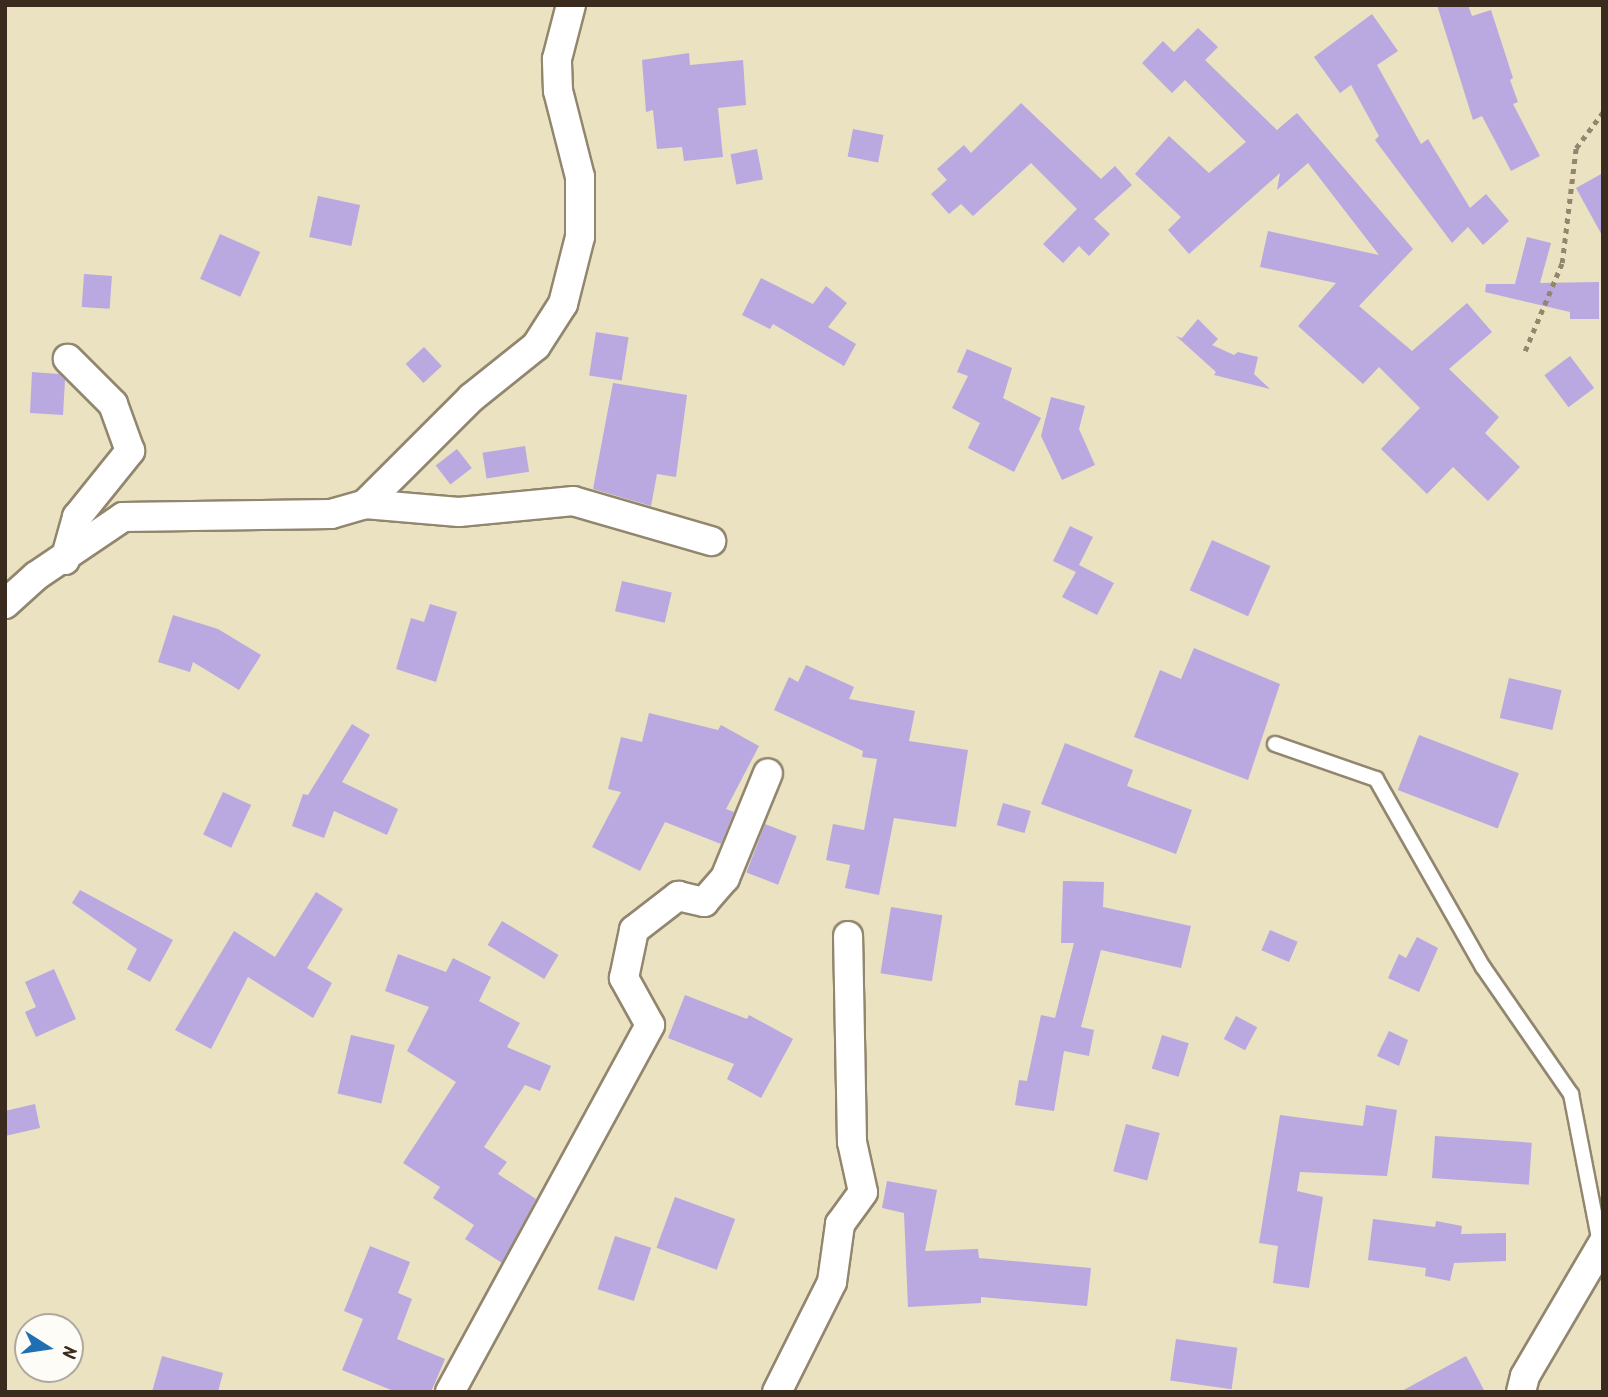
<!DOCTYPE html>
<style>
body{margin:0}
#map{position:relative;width:1608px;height:1397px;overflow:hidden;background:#eae2c0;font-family:Kalam,sans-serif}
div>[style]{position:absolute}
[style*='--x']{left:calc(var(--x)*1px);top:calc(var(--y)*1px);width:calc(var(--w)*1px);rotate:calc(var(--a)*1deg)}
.building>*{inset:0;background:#baa8e1;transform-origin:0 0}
.path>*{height:4.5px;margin-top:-2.25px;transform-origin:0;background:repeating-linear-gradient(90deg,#92866f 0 5px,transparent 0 10px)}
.roads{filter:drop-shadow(2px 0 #92866f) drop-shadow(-2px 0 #92866f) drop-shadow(0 2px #92866f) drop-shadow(0 -2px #92866f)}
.service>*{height:14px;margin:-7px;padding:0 7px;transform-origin:7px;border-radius:7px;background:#fff}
.minor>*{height:28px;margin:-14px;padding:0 14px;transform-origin:14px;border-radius:14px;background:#fff}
span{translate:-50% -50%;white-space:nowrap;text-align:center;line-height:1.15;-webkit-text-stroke:5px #fdfcf7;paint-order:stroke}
.frame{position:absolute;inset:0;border:7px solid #3b2a1e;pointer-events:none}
.north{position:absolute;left:14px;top:1313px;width:70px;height:70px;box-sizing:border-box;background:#fdfcf7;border:2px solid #afa8a0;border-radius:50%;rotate:102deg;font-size:19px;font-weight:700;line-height:28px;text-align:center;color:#3b2a1e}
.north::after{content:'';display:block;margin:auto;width:24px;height:32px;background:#1f6fb2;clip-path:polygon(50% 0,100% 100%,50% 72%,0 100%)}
</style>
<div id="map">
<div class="building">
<i style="clip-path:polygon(1437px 5px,1468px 5px,1472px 16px,1491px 10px,1513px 78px,1510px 80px,1518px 102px,1513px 104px,1540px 156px,1511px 171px,1482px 116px,1473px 120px)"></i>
<i style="clip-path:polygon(1372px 14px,1398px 51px,1377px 65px,1421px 144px,1428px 139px,1470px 208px,1486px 194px,1509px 221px,1483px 245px,1468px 227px,1452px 243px,1375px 140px,1379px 136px,1351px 85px,1340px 93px,1314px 57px)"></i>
<i style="clip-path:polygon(1198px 28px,1218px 47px,1205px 60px,1277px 130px,1297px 113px,1413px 249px,1359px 306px,1412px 351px,1467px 303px,1492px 332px,1449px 369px,1499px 417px,1485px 433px,1520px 467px,1488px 501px,1453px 467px,1427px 494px,1381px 449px,1420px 408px,1379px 367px,1363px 384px,1298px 326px,1336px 283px,1260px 267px,1268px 231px,1379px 255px,1308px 163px,1277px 190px,1280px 173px,1189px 254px,1168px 230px,1181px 217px,1135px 174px,1169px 136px,1209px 173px,1246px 142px,1185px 80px,1172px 93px,1142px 63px,1163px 41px,1174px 52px)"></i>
<i style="clip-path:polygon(689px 53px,690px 65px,743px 60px,746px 105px,718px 108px,723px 157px,684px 161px,682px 147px,657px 149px,653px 110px,646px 112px,642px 60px)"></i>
<i style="clip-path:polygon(1021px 103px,1101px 179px,1115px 166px,1132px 185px,1094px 219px,1110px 234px,1089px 256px,1079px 246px,1063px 263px,1043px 244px,1077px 209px,1031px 163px,973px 216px,961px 204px,949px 214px,931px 194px,947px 180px,937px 169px,964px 145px,971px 153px)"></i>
<i style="left:853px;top:129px;width:31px;height:28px;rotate:11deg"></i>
<i style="left:757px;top:149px;width:31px;height:27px;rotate:79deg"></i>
<i style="clip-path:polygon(1603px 173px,1603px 237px,1576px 188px)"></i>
<i style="left:318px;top:196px;width:43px;height:42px;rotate:12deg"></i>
<i style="left:220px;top:234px;width:44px;height:49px;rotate:24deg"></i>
<i style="clip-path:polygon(1527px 237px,1551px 243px,1540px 283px,1599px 282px,1599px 319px,1570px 319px,1570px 312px,1485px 292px,1486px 284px,1515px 284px)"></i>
<i style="left:84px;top:274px;width:28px;height:33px;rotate:4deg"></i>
<i style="clip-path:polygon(761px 278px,813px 304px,826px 286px,847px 303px,828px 327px,856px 344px,844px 366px,773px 324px,770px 329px,742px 315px)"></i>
<i style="clip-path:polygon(1198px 319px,1218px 339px,1212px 345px,1234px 355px,1238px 352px,1258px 357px,1254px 374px,1270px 389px,1214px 375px,1216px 372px,1176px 336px,1182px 338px)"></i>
<i style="left:596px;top:332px;width:33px;height:44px;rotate:9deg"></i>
<i style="left:424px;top:347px;width:26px;height:25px;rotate:47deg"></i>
<i style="clip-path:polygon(967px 349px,1012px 368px,1003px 398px,1041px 418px,1014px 472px,968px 448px,980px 423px,952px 408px,968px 376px,957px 372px)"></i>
<i style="left:1570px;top:356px;width:40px;height:32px;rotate:53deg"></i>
<i style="clip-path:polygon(32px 372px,59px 374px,65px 380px,63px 415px,30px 413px)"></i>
<i style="clip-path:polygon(613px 383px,687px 395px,676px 477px,657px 474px,651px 506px,593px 489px)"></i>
<i style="clip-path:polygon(1051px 397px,1085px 406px,1079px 429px,1095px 465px,1062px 480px,1041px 436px)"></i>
<i style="left:525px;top:446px;width:26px;height:43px;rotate:81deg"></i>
<i style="left:457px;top:449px;width:24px;height:27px;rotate:52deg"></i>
<i style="clip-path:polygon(1070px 526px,1093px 537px,1076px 571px,1079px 565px,1114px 583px,1097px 615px,1062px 597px,1076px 572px,1053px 561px)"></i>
<i style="left:1212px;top:540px;width:64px;height:55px;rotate:24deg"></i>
<i style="left:622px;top:581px;width:51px;height:31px;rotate:13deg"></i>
<i style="clip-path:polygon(430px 604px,457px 612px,436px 682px,396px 669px,411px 618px,424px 622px)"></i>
<i style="clip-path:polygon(173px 615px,218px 629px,261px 655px,239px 690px,193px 662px,190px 672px,158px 662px)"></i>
<i style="clip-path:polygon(1194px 648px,1280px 684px,1248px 780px,1134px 737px,1160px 670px,1181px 679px)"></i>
<i style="clip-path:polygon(806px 665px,854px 687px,849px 699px,915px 711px,909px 741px,968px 750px,956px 827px,894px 818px,879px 895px,845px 888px,850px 865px,826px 860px,833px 824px,864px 830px,877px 759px,862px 757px,863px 751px,774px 710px,789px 677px,798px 682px)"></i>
<i style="left:1509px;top:678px;width:54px;height:41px;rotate:13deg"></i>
<i style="clip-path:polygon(649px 713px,718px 730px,721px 725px,759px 746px,726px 809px,734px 812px,721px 844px,665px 822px,640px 871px,592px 847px,621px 792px,608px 789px,621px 737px,642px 742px)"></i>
<i style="clip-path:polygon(352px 724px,370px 735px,342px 782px,398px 809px,387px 835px,334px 811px,324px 838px,292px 826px,303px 794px,308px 795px)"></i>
<i style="left:1419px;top:735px;width:107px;height:59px;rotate:21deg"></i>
<i style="clip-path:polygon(1065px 743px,1133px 770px,1127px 786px,1192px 810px,1176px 854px,1041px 804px)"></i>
<i style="left:223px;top:792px;width:31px;height:47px;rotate:25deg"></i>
<i style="left:1003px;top:803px;width:29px;height:23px;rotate:16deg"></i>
<i style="left:765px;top:824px;width:34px;height:52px;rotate:21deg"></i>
<i style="clip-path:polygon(1063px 881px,1104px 882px,1103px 907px,1191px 926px,1181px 968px,1101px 950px,1081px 1027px,1094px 1030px,1089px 1056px,1064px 1051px,1054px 1111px,1015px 1105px,1019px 1080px,1027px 1081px,1041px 1015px,1055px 1018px,1074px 943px,1061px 943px)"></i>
<i style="clip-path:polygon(80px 890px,173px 940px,150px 982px,127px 969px,137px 949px,72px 903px)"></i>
<i style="clip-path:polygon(316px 892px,343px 909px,307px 968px,332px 983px,313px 1018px,248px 977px,211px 1049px,175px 1030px,234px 931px,275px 957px)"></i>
<i style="left:891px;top:907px;width:52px;height:67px;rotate:9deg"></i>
<i style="left:502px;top:921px;width:66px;height:28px;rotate:31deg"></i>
<i style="left:1270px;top:930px;width:30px;height:22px;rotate:23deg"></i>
<i style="clip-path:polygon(1417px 937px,1438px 948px,1419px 992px,1388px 978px,1399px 954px,1406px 958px)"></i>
<i style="clip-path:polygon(398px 954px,446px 972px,453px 958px,491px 977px,479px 1001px,520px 1023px,507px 1047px,551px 1066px,540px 1091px,525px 1085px,484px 1147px,507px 1162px,498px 1174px,536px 1199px,502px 1263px,465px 1239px,474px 1225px,433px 1198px,440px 1187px,403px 1163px,456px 1082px,407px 1051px,429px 1007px,385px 991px)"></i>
<i style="clip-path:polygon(54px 969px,76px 1019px,36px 1037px,25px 1012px,36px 1007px,25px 982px)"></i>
<i style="clip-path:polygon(685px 995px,747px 1019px,749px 1015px,793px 1039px,761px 1098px,727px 1079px,734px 1064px,668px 1038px)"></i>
<i style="left:1236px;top:1016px;width:24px;height:26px;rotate:28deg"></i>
<i style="clip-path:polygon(1389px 1031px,1408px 1040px,1399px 1066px,1377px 1056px)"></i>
<i style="left:351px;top:1035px;width:45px;height:60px;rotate:13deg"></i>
<i style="left:1162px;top:1035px;width:28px;height:35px;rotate:17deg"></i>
<i style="clip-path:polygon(35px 1104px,40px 1128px,5px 1136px,5px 1111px)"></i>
<i style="clip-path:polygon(1366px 1105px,1397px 1110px,1387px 1176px,1300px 1172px,1297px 1191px,1323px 1197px,1309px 1288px,1273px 1283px,1278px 1246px,1259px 1243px,1280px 1115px,1363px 1126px)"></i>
<i style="left:1126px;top:1124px;width:35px;height:49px;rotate:15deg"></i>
<i style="left:1435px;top:1136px;width:97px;height:42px;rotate:4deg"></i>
<i style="clip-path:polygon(887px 1181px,937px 1190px,925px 1251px,978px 1249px,979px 1258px,1091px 1268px,1087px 1306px,981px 1297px,981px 1303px,908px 1307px,904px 1213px,882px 1208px)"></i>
<i style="left:675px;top:1197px;width:64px;height:54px;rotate:20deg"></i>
<i style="clip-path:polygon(1373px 1219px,1435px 1227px,1436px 1221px,1462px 1226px,1461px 1234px,1506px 1233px,1506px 1261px,1454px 1263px,1450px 1281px,1425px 1276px,1426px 1268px,1368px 1260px)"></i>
<i style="left:615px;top:1236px;width:38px;height:56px;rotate:18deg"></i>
<i style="clip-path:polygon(370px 1246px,410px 1262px,398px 1293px,412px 1299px,397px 1339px,445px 1359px,431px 1392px,396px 1392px,342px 1370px,363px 1319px,344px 1311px)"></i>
<i style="left:1176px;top:1339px;width:62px;height:42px;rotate:8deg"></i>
<i style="clip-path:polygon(162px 1356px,223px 1373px,218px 1392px,152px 1392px)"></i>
<i style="clip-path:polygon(1466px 1356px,1485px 1392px,1400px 1392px)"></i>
</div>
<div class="path">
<i style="--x:1525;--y:351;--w:95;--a:-67.2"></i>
<i style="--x:1562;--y:263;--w:116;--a:-83.1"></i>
<i style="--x:1576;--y:148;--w:45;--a:-53.1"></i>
</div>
<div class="roads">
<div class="service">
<i style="--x:1275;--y:744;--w:107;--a:19.1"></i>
<i style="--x:1376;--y:779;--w:216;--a:60.4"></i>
<i style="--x:1483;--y:967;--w:155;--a:55.3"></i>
<i style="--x:1571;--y:1094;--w:152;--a:79"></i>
</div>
<div class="minor">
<i style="--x:365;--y:504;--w:94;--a:4.9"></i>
<i style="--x:459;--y:512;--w:115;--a:-5.5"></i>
<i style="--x:573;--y:501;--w:144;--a:16.2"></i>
<i style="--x:65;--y:560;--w:45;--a:-74.4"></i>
<i style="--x:77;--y:517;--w:85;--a:-51.2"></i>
<i style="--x:130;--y:451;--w:50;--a:-109.9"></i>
<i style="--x:113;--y:404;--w:64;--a:-135"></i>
<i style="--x:5;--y:604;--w:42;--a:-42.1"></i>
<i style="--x:36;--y:576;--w:105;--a:-34.1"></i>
<i style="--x:123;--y:517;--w:208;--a:-0.8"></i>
<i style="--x:331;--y:514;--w:35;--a:-16"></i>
<i style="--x:365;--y:504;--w:150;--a:-45"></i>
<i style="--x:471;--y:398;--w:83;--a:-38.7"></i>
<i style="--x:536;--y:346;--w:50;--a:-57.3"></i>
<i style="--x:563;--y:304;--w:69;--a:-75.8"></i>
<i style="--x:580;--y:237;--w:60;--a:-90"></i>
<i style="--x:580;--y:177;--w:89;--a:-104.3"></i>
<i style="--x:558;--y:91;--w:32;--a:-92"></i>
<i style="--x:557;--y:59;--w:56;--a:-75.5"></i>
<i style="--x:450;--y:1392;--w:418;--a:-61.4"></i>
<i style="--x:650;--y:1025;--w:54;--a:-119"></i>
<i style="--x:624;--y:978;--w:49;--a:-78.2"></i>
<i style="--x:634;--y:930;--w:56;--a:-37.7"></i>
<i style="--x:678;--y:896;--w:27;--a:13"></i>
<i style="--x:704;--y:902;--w:32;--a:-49"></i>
<i style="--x:725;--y:878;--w:113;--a:-67.7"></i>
<i style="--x:777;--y:1392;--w:123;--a:-63.4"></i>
<i style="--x:832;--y:1282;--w:59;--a:-82.1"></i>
<i style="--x:840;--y:1224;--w:39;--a:-54"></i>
<i style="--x:863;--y:1192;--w:51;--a:-102.4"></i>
<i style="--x:852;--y:1142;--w:206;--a:-91.1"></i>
<i style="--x:1521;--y:1392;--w:16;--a:-76"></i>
<i style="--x:1525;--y:1376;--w:154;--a:-59.6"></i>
</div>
</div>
<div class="frame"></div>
<div class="north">N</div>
</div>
